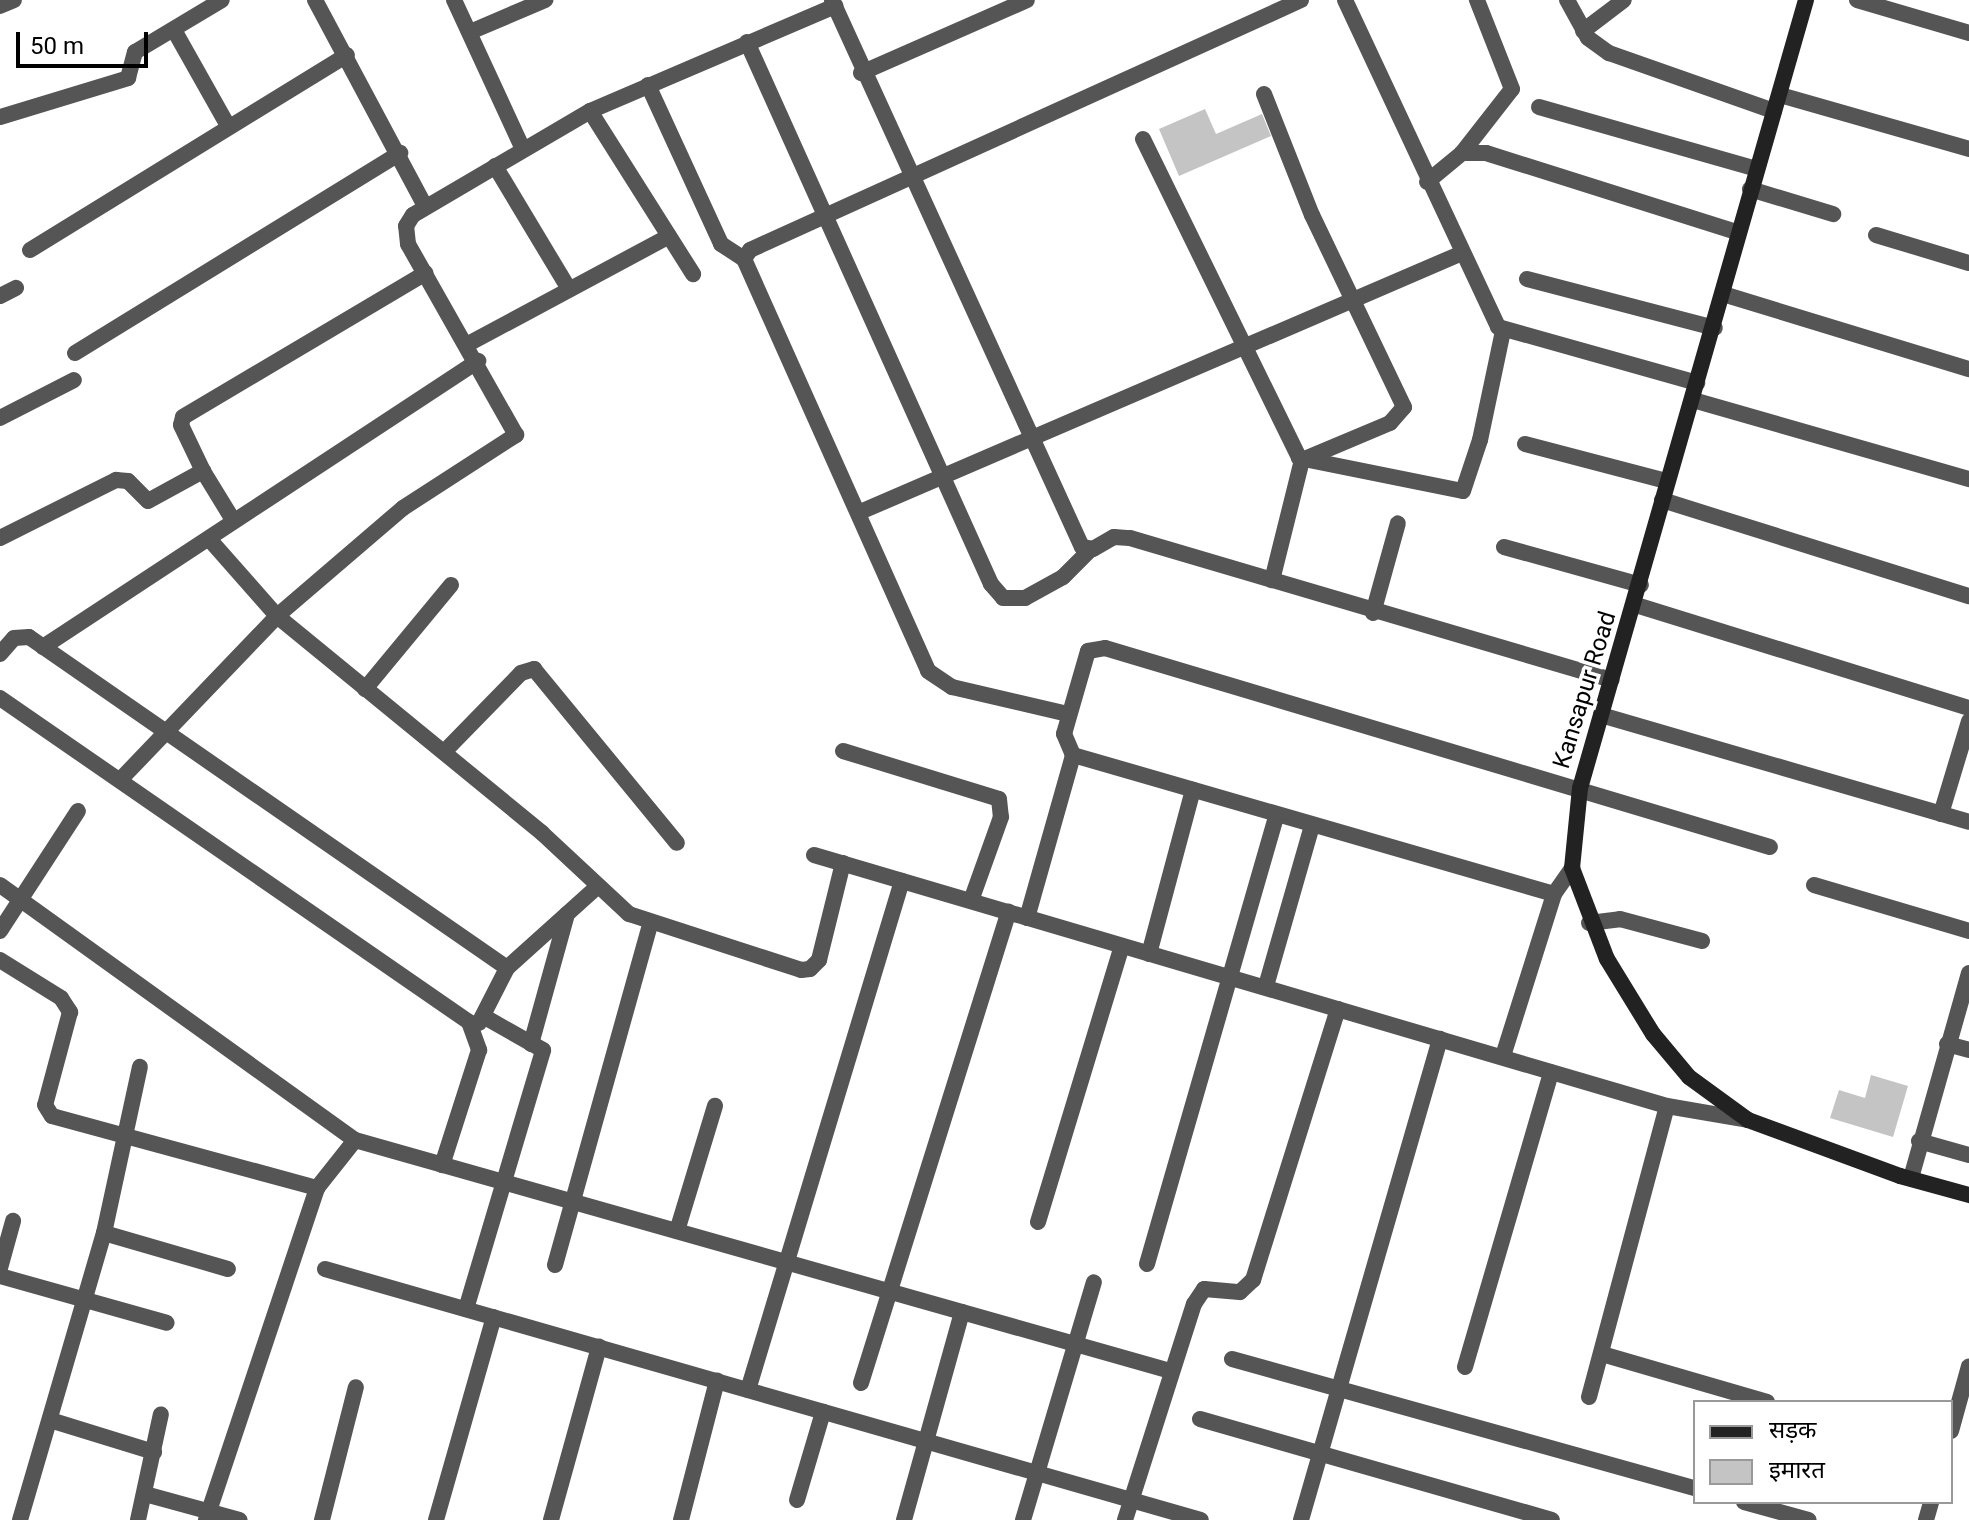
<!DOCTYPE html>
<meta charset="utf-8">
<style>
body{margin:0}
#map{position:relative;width:1969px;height:1520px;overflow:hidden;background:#fff;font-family:Roboto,"Noto Sans Devanagari",sans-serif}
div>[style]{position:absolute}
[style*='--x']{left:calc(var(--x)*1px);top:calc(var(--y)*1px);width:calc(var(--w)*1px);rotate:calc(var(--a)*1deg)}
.building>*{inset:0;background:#c4c4c4}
.street>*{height:16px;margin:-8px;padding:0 8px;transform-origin:8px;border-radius:8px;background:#555}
.secondary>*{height:16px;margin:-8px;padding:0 8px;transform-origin:8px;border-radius:8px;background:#222}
span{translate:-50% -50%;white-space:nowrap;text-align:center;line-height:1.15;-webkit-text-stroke:7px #fff;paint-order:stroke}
.street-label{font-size:24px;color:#000}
.legend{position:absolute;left:1693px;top:1400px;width:260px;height:104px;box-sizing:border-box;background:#fff;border:2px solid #999;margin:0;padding:10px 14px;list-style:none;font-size:24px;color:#000}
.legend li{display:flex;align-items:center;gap:16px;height:40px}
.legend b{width:40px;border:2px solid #999}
.scale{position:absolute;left:16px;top:32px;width:132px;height:36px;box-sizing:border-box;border:4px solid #000;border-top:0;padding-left:10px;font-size:24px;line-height:28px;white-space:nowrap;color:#000;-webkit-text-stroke:6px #fff;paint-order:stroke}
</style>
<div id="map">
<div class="building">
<i style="clip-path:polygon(1205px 109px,1216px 134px,1262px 114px,1271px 136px,1179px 176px,1159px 129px)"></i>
<i style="clip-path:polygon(1871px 1075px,1908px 1086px,1893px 1137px,1830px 1118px,1839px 1090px,1865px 1098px)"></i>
</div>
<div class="street">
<i style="--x:315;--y:0;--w:234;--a:61.9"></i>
<i style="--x:454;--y:0;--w:164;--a:65.2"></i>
<i style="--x:832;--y:0;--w:601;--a:65.44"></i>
<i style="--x:1082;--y:547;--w:11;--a:10"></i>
<i style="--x:1093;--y:549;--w:24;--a:-30"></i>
<i style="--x:1114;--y:537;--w:16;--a:4"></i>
<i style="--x:1130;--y:538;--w:502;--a:16.42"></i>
<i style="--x:1345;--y:0;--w:361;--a:64.9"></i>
<i style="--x:1498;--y:327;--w:207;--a:15.7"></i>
<i style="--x:1567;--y:0;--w:43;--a:61.1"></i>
<i style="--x:1588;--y:38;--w:26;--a:36"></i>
<i style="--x:1609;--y:53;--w:175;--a:19.4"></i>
<i style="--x:1857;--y:0;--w:117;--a:16.4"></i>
<i style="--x:0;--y:6;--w:15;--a:-23"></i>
<i style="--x:174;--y:30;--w:110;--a:60.6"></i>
<i style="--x:1583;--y:31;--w:51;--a:-37.1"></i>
<i style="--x:470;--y:32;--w:82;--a:-23.1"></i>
<i style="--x:747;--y:42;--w:594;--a:65.76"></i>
<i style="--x:991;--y:584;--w:18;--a:49"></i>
<i style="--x:1003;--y:598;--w:22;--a:0"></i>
<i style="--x:1025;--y:598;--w:43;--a:-28.9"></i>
<i style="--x:1063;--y:577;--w:38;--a:-45"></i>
<i style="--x:861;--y:73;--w:181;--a:-23.7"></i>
<i style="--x:648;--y:85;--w:175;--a:65.3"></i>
<i style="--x:721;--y:244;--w:27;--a:33"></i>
<i style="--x:744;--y:259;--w:451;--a:65.9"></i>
<i style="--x:928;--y:671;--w:29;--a:34"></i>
<i style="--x:952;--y:687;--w:119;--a:13.1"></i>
<i style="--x:1264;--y:94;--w:130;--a:68.4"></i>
<i style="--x:1312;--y:215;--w:213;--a:64.4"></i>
<i style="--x:1404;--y:407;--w:21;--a:131"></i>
<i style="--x:1390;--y:423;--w:95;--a:157.2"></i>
<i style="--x:1302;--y:460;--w:124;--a:104"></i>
<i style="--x:1780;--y:95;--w:197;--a:15.9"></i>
<i style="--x:1539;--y:107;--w:226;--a:15.9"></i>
<i style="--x:590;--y:111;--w:193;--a:57.7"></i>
<i style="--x:0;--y:117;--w:134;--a:-16.9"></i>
<i style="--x:128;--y:78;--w:27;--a:-75"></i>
<i style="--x:135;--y:52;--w:101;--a:-30.9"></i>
<i style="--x:1143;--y:139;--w:355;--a:63.9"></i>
<i style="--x:1299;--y:458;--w:167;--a:11.4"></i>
<i style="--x:1463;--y:491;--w:54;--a:-71.6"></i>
<i style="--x:1480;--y:440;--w:111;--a:-78.1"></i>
<i style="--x:1462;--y:153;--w:81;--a:-52"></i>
<i style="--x:1512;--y:89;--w:96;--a:-111.5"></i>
<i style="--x:495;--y:166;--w:144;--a:59"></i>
<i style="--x:1427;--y:182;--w:45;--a:-39.6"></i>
<i style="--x:1462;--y:153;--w:24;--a:0"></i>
<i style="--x:1486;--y:153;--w:263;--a:17.5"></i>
<i style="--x:1750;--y:189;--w:87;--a:16.8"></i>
<i style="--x:1876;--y:235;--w:97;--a:16.8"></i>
<i style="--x:30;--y:250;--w:372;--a:-31.6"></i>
<i style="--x:744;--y:259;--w:11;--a:-56"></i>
<i style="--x:750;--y:250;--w:605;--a:-24.4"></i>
<i style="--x:1527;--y:279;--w:194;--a:14.6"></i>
<i style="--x:1723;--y:294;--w:257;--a:17"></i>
<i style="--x:0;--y:296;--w:18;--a:-27"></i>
<i style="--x:468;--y:344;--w:228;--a:-28.2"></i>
<i style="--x:75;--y:353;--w:382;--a:-31.6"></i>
<i style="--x:1693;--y:400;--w:287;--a:16"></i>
<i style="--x:0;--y:418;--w:83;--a:-27.2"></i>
<i style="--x:1525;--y:444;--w:146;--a:14.7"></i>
<i style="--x:1662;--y:500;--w:322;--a:17.4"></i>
<i style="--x:860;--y:512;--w:653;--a:-23.27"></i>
<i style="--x:233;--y:520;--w:57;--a:-121.5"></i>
<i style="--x:203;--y:471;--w:51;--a:-115.6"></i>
<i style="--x:181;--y:425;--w:8;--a:-76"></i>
<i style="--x:183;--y:417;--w:282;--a:-30.7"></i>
<i style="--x:0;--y:538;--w:130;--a:-26.6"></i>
<i style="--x:116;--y:480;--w:12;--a:5"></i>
<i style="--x:128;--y:481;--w:28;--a:45"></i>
<i style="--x:148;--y:501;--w:63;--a:-28.6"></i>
<i style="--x:210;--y:540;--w:101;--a:48.6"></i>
<i style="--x:277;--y:616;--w:343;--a:39.3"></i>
<i style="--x:542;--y:833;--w:119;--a:43"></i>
<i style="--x:629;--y:914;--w:181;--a:18"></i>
<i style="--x:801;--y:970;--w:9;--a:-6"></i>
<i style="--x:810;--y:969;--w:13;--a:-45"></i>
<i style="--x:819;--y:960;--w:100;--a:-76.1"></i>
<i style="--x:1504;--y:547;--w:142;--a:15.5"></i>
<i style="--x:1636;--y:605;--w:349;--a:17.2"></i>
<i style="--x:1373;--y:613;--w:93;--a:-74.5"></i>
<i style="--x:43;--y:647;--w:521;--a:-33.32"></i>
<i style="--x:0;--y:654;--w:21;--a:-49"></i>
<i style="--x:14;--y:638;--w:15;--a:-4"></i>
<i style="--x:29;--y:637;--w:581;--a:34.7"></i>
<i style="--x:365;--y:689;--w:135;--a:-50.4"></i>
<i style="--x:0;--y:698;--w:570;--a:34.64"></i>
<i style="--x:469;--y:1022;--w:30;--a:70"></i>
<i style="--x:479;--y:1050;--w:121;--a:107.8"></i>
<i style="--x:1601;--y:715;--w:383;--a:16.2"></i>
<i style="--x:843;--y:751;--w:163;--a:17.1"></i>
<i style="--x:999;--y:799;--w:18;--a:84"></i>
<i style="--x:1001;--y:817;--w:89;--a:109.7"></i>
<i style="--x:444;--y:752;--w:110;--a:-45.7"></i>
<i style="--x:521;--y:673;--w:14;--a:-17"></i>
<i style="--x:534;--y:669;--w:225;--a:50.6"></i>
<i style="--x:120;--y:780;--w:227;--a:-46.2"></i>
<i style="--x:277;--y:616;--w:166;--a:-40.6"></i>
<i style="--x:403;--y:508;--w:135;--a:-32.9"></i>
<i style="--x:516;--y:435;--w:219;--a:-119.5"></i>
<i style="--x:408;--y:244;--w:18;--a:-96"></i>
<i style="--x:406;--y:226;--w:13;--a:-58"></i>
<i style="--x:413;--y:215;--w:205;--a:-30.4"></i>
<i style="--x:590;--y:111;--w:267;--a:-23.2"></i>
<i style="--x:1941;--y:814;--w:97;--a:-73.2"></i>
<i style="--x:814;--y:855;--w:889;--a:16.4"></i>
<i style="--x:1667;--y:1106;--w:82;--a:9.8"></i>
<i style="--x:0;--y:885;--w:437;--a:35.7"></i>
<i style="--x:355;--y:1140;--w:847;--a:15.82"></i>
<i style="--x:1814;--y:885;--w:162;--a:16.5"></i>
<i style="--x:1554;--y:894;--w:501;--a:-163.88"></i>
<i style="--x:1073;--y:755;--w:23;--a:-113"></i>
<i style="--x:1064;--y:734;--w:86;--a:-73.9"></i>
<i style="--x:1088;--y:651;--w:17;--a:-10"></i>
<i style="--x:1105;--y:648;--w:694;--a:16.66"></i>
<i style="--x:1027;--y:918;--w:169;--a:-74.2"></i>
<i style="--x:1589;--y:923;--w:31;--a:-7"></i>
<i style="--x:1620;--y:919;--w:85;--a:15"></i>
<i style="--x:0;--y:931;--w:143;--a:-57"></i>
<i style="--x:1149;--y:954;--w:170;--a:-75"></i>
<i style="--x:0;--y:960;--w:72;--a:31.9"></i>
<i style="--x:61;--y:998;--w:17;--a:57"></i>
<i style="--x:70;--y:1012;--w:96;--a:105"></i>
<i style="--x:45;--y:1105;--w:13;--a:58"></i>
<i style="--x:52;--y:1116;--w:275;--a:15.2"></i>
<i style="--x:1266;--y:986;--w:166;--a:-74"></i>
<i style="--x:479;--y:1023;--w:62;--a:-63"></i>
<i style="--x:507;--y:968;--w:122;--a:-42"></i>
<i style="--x:531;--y:1044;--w:135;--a:-74.5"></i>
<i style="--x:1947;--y:1044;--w:23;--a:15"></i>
<i style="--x:1503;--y:1056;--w:170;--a:-72.5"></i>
<i style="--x:1554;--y:894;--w:32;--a:-55"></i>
<i style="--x:1919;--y:1141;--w:52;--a:15.6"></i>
<i style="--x:1911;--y:1178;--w:213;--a:-74.2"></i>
<i style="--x:1038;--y:1222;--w:288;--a:-73.1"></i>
<i style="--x:677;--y:1231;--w:131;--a:-73.1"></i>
<i style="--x:104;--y:1233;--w:129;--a:16.2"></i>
<i style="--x:1147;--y:1264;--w:466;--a:-73.9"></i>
<i style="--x:555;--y:1265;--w:354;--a:-74.4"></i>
<i style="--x:0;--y:1268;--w:49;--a:-74.5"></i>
<i style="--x:325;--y:1269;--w:911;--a:15.99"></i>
<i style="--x:0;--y:1276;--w:173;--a:15.7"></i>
<i style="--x:466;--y:1309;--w:270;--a:-73.4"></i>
<i style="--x:543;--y:1050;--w:69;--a:-150.5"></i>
<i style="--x:1602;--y:1354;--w:172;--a:16.2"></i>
<i style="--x:1232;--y:1359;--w:481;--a:15.6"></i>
<i style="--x:1465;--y:1367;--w:307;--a:-73.7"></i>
<i style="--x:861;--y:1383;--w:494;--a:-72.6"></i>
<i style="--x:748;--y:1390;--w:532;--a:-73.17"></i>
<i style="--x:1589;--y:1397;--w:301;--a:-75"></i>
<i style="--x:1200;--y:1419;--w:366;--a:16"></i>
<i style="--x:50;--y:1420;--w:109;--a:17.1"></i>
<i style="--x:1951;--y:1431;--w:67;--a:-74.5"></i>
<i style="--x:145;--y:1494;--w:98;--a:15.3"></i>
<i style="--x:797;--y:1500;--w:92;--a:-73.5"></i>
<i style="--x:1744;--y:1502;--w:67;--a:15.5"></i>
<i style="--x:20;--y:1520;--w:299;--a:-73.7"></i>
<i style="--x:104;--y:1233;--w:170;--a:-77.8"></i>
<i style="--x:138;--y:1520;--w:108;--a:-77.8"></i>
<i style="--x:206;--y:1520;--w:350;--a:-71.5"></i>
<i style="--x:317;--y:1188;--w:61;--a:-51.6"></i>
<i style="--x:322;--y:1520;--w:137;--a:-75.7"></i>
<i style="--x:436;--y:1520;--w:211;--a:-74.1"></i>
<i style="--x:551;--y:1520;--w:180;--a:-74.5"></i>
<i style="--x:681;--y:1520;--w:144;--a:-75.5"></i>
<i style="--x:904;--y:1520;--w:216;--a:-74.4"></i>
<i style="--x:1023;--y:1520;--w:248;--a:-73.4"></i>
<i style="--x:1125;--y:1520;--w:227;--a:-72.3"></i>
<i style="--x:1194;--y:1304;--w:18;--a:-56"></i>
<i style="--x:1204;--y:1289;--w:36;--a:5"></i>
<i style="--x:1240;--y:1292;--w:18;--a:-43"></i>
<i style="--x:1253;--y:1280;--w:284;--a:-72.6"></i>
<i style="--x:1301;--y:1520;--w:501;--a:-73.88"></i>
<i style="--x:1926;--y:1520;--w:19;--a:-74"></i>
</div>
<div class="secondary">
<i style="--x:1806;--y:0;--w:820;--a:106"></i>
<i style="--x:1580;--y:788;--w:80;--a:95.7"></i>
<i style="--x:1572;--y:868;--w:97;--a:69"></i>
<i style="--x:1607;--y:959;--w:88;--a:58.5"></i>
<i style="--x:1653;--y:1034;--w:56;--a:50.1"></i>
<i style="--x:1689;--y:1077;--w:73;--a:36.1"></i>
<i style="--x:1748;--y:1120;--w:162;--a:20.2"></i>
<i style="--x:1900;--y:1176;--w:72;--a:15.4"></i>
</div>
<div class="street-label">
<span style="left:1585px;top:690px;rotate:-73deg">Kansapur Road</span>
</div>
<ul class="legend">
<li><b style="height:10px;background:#222"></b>सड़क</li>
<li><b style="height:22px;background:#c4c4c4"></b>इमारत</li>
</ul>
<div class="scale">50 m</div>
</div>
